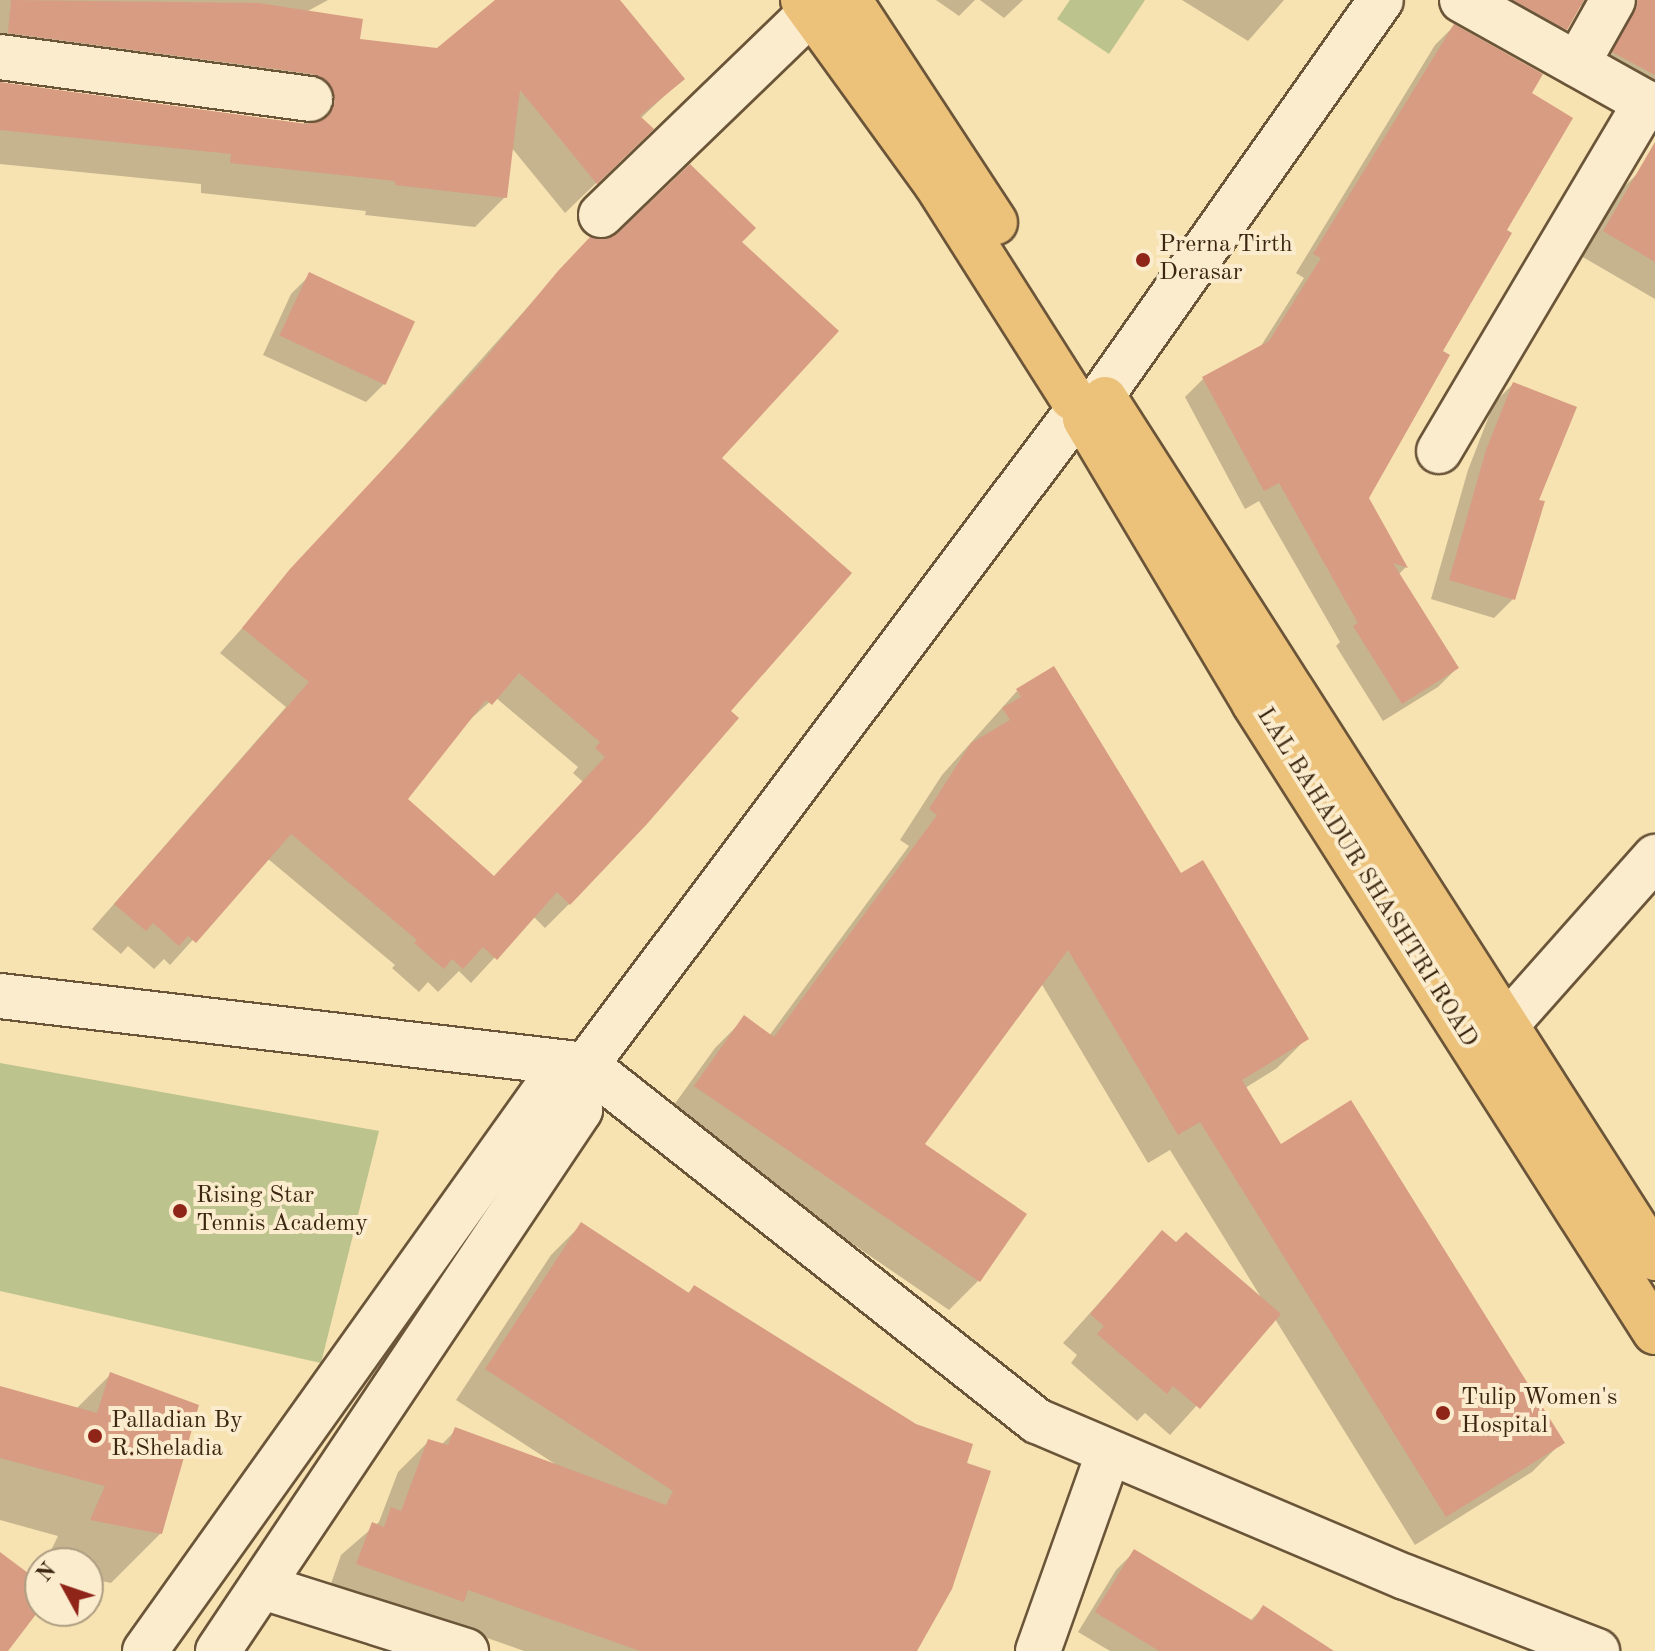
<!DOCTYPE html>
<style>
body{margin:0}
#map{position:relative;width:1655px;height:1651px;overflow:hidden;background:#f7e2b2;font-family:"Old Standard TT",serif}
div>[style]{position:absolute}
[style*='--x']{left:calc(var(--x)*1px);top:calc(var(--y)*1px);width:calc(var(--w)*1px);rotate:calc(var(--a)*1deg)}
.green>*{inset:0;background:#bcc38d}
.shadow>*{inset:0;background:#0003}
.building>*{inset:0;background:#d89c83;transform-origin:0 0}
.roads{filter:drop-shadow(2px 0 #6b5539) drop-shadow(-2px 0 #6b5539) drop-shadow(0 2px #6b5539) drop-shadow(0 -2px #6b5539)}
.minor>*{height:44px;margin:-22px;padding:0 22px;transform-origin:22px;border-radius:22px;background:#faeccd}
.major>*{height:44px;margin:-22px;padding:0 22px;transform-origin:22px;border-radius:22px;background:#ecc179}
.dots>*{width:22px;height:22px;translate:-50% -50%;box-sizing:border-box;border:4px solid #faeccd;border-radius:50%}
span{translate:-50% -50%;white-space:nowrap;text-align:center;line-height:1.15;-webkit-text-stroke:8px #faeccd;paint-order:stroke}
.poi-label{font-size:24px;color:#3c2611}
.left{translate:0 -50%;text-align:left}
.street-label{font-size:24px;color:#3c2611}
.north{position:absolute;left:24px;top:1547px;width:80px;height:80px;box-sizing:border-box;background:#faeccd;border:2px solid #ae9d82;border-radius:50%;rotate:310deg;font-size:22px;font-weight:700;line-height:32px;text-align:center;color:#3c2611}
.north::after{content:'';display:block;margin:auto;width:28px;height:36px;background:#8f2418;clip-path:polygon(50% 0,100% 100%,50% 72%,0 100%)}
</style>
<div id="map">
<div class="green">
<i style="clip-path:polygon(1070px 0,1145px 0,1109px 54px,1057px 19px)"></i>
<i style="clip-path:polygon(0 1063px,379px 1131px,321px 1363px,0 1291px)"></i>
</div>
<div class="shadow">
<i style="clip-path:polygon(0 0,328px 0,306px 12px,358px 41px,438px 50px,499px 0,617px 0,682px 79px,640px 119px,620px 160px,565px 213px,511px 147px,505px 197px,475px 227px,365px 215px,366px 211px,201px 193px,201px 184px,0 164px,0 84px,304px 125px,303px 120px,0 66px)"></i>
<i style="clip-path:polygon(936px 0,975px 0,959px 16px)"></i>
<i style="clip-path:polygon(980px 0,1023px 0,1004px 18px)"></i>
<i style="clip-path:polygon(1182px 0,1284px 0,1248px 41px)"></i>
<i style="clip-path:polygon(1455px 0,1655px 0,1655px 118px,1586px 80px,1596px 5px,1580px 6px,1538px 57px)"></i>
<i style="clip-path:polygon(1454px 26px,1529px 94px,1504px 230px,1366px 498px,1406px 567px,1398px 575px,1457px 668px,1438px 687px,1383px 721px,1336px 646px,1340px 642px,1259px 501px,1245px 509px,1185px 397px,1204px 378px,1259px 349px,1304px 278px,1296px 273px,1435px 45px)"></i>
<i style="clip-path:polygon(1640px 171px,1655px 179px,1655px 299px,1581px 256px,1616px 195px)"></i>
<i style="clip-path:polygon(evenodd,739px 243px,720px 458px,729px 711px,569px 904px,545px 928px,533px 916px,471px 983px,459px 971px,438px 992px,428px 982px,419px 992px,392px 968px,395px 965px,267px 858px,170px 965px,164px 959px,154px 969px,128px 946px,121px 954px,92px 929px,286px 707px,220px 653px,567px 263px,739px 243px,495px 697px,578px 767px,573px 773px,583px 782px,493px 878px,405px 800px,464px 725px,495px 697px)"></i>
<i style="clip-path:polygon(310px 275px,385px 383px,366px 402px,263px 355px,291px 294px)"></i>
<i style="clip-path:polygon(1513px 384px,1537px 501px,1513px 599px,1494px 618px,1431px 599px,1468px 470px,1494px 403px)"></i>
<i style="clip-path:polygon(1017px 691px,1180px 876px,1306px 1039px,1277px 1068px,1245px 1088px,1280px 1146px,1562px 1442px,1532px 1472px,1415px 1545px,1275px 1319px,1170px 1435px,1145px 1413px,1137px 1421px,1071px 1363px,1077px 1355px,1063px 1343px,1162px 1233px,1262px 1299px,1170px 1150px,1148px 1163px,1041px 983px,922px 1145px,978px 1281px,949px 1310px,666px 1116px,715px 1048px,745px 1018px,769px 1036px,909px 846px,900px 840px,942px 775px)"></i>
<i style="clip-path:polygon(582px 1224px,687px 1294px,694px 1287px,915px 1651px,524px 1651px,442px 1622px,327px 1595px,341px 1555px,379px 1522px,398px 1472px,429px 1441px,441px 1445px,456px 1430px,555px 1464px,456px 1400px,551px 1255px)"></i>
<i style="clip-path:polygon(110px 1375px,161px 1533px,111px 1583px,88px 1578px,88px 1563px,45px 1563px,58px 1536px,0 1520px,0 1389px,76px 1409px)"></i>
<i style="clip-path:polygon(1134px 1552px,1249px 1622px,1263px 1608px,1330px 1651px,1110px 1651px,1078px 1632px,1116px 1570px)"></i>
</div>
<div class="building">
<i style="clip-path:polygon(11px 0,259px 3px,363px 19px,360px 39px,437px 48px,495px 0,620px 0,685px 79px,640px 116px,654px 129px,597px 184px,520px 90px,507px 198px,395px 185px,395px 181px,230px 163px,231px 154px,0 130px,0 82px,307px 124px,329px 115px,335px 102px,326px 80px,313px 74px,8px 33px)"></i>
<i style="clip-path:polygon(1513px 0,1584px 0,1567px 30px)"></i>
<i style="clip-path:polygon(1638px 0,1655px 0,1655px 75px,1612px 52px)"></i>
<i style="clip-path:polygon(1454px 24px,1543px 74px,1532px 93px,1573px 118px,1507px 230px,1512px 233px,1443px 351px,1450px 355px,1369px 498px,1408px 568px,1393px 563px,1459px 668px,1402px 704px,1353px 626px,1358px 623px,1279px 483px,1264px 491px,1202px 377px,1269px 341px,1321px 258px,1313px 254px)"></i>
<i style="clip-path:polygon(1655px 142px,1655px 262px,1603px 231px)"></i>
<i style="clip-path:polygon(evenodd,690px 164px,756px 228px,742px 242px,839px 331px,722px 458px,852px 573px,731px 711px,739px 718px,647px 824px,570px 905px,557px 892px,497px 960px,483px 947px,463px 969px,452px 959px,444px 969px,414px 943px,417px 940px,291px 834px,196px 943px,188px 936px,179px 946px,153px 923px,146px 931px,114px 904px,309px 682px,242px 628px,290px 569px,478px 367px,558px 271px,590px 237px,606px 239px,618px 233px,690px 164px,519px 673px,600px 742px,595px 748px,605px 757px,494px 876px,408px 799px,486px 700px,492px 705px,519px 673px)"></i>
<i style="left:309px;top:272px;width:117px;height:70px;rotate:25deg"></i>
<i style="clip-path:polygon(1513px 382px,1577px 407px,1539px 500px,1545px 501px,1515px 600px,1449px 580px,1486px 450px)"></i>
<i style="clip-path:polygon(1054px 666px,1181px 873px,1203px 860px,1309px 1039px,1242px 1080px,1281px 1144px,1351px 1100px,1565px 1443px,1446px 1517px,1200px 1122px,1178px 1135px,1068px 950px,925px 1144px,1027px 1214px,980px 1282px,694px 1086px,744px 1015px,774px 1037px,937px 815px,929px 809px,971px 743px,1010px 720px,1002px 708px,1021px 697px,1016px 689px)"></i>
<i style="clip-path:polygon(581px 1222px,689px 1293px,694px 1285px,916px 1424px,973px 1444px,967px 1463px,991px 1471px,952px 1589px,917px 1651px,640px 1651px,468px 1590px,464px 1602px,356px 1564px,372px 1522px,384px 1527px,391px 1507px,401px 1511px,428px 1439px,448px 1445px,455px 1427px,666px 1505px,673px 1491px,485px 1369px)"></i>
<i style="clip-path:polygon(1162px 1230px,1176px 1242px,1186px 1232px,1281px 1314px,1200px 1409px,1173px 1386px,1167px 1394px,1097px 1334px,1104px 1326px,1090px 1314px)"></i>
<i style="clip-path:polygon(110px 1372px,199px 1405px,162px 1534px,90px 1520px,105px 1486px,0 1458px,0 1386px,97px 1413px)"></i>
<i style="clip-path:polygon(1134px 1549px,1253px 1621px,1263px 1605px,1334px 1651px,1159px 1651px,1095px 1612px)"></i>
<i style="clip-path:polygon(0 1552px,40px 1582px,40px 1609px,8px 1651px,0 1651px)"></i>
</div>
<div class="roads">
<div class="minor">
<i style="--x:1462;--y:0;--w:221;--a:29.2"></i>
<i style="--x:0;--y:57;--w:313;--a:7.7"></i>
<i style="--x:1577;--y:64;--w:73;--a:-60.6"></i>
<i style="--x:601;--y:215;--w:292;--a:-44"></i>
<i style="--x:1103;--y:394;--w:482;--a:-54.8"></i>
<i style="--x:1439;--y:451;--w:405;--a:-59.3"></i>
<i style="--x:0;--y:996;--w:590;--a:6.72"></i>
<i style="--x:586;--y:1065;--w:575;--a:38.29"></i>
<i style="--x:1037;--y:1421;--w:400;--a:23"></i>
<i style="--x:1405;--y:1577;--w:206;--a:21.1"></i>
<i style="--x:1506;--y:1025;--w:225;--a:-48.4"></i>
<i style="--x:263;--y:1587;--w:213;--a:17.5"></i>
<i style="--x:145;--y:1651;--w:694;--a:-54.5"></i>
<i style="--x:548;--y:1086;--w:30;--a:-17"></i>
<i style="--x:577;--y:1077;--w:829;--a:-53.09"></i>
<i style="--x:218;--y:1651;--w:651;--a:-56.21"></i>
<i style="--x:580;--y:1110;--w:33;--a:-95"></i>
<i style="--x:1038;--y:1651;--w:211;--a:-70.4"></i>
</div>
<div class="major">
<i style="--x:803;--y:0;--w:228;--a:54.1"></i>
<i style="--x:937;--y:185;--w:252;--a:57.6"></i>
<i style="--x:849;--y:0;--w:266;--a:56.7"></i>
<i style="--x:1105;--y:399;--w:1020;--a:57.37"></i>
<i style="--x:1085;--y:419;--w:330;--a:59.2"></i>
<i style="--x:1254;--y:703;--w:746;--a:57.48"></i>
</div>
</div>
<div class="dots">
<i style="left:1143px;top:260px;background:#8f2418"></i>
<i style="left:180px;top:1211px;background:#8f2418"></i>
<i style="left:1443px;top:1413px;background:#8f2418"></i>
<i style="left:95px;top:1436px;background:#8f2418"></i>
</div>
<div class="poi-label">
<span class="left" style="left:1159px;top:260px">Prerna Tirth<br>Derasar</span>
<span class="left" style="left:196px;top:1211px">Rising Star<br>Tennis Academy</span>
<span class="left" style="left:1461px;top:1413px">Tulip Women's<br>Hospital</span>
<span class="left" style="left:111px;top:1436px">Palladian By<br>R.Sheladia</span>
</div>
<div class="street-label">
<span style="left:1366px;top:878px;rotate:58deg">LAL BAHADUR SHASHTRI ROAD</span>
</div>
<div class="north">N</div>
</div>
